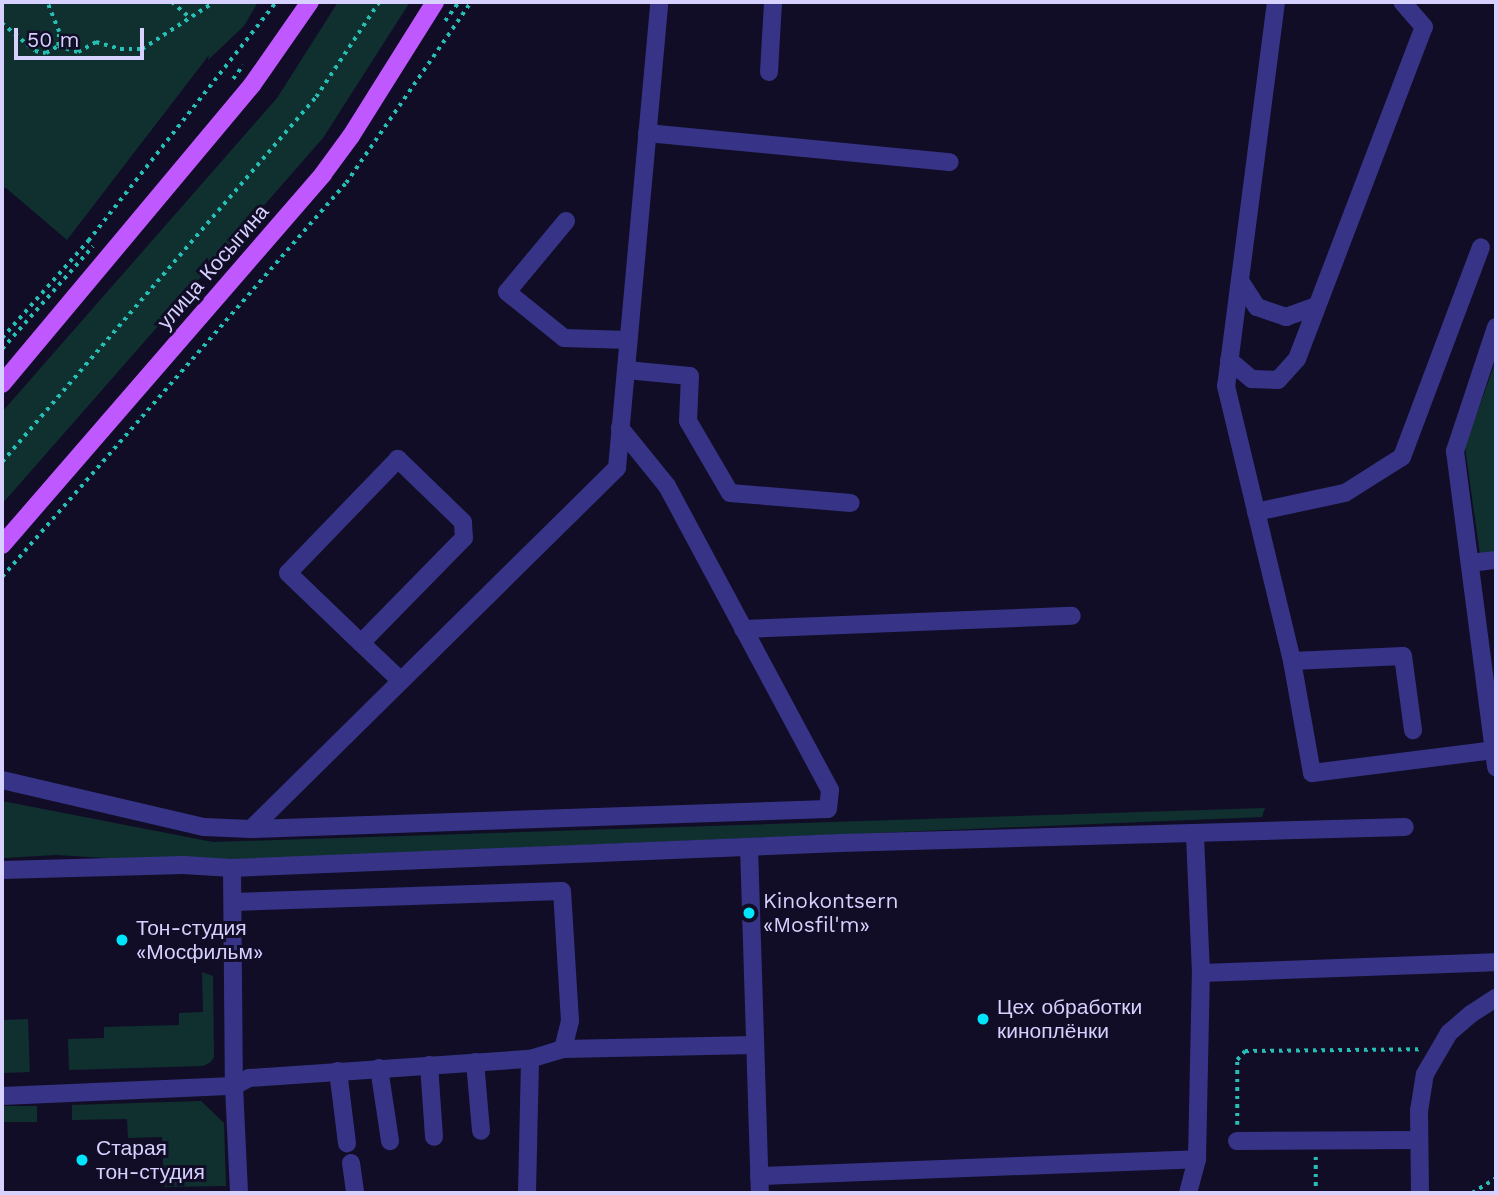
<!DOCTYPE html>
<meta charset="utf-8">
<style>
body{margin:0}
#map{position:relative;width:1498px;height:1195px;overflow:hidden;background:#110d26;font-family:"Work Sans",sans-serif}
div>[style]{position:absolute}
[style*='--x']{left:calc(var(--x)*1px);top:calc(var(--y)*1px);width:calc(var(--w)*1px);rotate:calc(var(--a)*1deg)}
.green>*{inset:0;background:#0f302f;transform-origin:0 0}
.path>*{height:3.5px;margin-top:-1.75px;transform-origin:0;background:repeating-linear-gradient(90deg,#25bfb5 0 3.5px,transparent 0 8.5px)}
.minor>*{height:18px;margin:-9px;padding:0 9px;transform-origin:9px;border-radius:9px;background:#373488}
.major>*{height:18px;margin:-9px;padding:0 9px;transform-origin:9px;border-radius:9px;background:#c058ff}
.dots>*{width:19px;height:19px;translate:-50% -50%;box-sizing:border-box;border:4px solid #110d26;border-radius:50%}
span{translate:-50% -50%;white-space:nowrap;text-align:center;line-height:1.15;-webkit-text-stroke:6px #110d26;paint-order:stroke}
.street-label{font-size:21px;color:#d6d1ff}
.poi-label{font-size:21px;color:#d6d1ff}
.left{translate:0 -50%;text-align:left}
.frame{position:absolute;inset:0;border:4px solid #d6d1ff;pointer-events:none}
.scale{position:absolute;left:14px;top:28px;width:130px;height:32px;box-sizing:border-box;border:4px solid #d6d1ff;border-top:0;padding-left:9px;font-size:21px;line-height:24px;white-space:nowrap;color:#d6d1ff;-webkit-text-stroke:5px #110d26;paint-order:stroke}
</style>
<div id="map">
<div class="green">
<i style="clip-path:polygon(2px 2px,258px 2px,244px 26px,208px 60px,209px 55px,67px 240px,6px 188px,2px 188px)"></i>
<i style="clip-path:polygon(338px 2px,410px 2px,323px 138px,2px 504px,2px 412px,277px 98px)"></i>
<i style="clip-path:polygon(1496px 360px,1496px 560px,1481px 562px,1465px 447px)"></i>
<i style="clip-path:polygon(2px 801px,213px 842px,1265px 808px,1262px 817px,173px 862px,56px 855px,4px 858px)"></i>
<i style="clip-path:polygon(202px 972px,213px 976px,214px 1057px,211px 1062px,203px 1066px,69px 1070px,68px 1039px,104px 1038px,104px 1027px,179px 1025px,179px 1013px,203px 1012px)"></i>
<i style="left:28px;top:1019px;width:53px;height:26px;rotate:88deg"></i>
<i style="clip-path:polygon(201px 1101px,224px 1123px,226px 1186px,164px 1187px,162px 1137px,128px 1138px,127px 1119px,72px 1120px,72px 1105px)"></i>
<i style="left:2px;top:1106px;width:35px;height:16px"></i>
</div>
<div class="path">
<i style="--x:172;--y:2;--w:21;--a:41"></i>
<i style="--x:445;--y:21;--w:24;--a:-54"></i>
<i style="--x:2;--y:23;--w:43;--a:40.3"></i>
<i style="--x:35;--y:51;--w:11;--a:10"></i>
<i style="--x:46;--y:53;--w:14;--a:-30"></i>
<i style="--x:58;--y:46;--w:14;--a:-86"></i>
<i style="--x:59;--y:32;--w:32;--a:-112"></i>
<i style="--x:58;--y:46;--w:21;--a:17"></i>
<i style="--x:78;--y:52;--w:21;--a:-29"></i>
<i style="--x:96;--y:42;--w:25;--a:16"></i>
<i style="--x:120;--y:49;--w:22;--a:0"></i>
<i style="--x:142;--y:49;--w:86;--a:-33.1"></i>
<i style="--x:233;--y:79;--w:17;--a:-54"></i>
<i style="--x:2;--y:338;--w:130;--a:-48.4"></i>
<i style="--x:88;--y:241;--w:304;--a:-51.8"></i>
<i style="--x:2;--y:349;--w:137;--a:-48.5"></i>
<i style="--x:2;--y:462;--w:481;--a:-49.3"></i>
<i style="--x:316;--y:97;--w:114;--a:-56.4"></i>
<i style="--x:2;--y:577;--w:523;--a:-48.88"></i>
<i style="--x:346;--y:183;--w:220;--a:-55.4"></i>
<i style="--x:1237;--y:1125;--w:65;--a:-90"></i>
<i style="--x:1237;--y:1060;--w:12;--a:-48"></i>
<i style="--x:1245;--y:1051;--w:177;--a:-0.6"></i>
<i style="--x:1316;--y:1157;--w:36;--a:90"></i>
<i style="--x:1472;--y:1193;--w:28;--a:-32"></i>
</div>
<div class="minor">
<i style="--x:1276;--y:2;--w:387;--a:97.4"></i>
<i style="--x:1226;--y:386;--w:283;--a:76.5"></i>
<i style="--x:1292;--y:661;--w:114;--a:79.9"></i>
<i style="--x:1312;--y:773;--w:183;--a:-7.2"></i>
<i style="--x:769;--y:72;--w:70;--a:-86.7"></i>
<i style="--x:647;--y:133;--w:304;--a:5.5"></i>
<i style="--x:566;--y:221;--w:92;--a:129.7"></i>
<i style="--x:507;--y:292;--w:73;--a:38.9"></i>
<i style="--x:564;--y:338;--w:64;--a:1.8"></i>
<i style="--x:1240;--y:281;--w:31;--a:57"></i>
<i style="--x:1257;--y:307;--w:31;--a:19"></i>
<i style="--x:1286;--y:317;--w:33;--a:-20"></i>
<i style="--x:1496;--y:327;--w:131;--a:108.3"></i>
<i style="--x:1455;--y:451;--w:319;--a:82.6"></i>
<i style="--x:1229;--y:360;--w:30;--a:40"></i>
<i style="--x:1252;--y:379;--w:26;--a:2"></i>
<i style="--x:1278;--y:380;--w:28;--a:-48"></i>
<i style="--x:1297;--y:359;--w:355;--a:-69.1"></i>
<i style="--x:1424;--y:27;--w:33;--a:-131"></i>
<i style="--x:626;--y:370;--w:64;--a:5.4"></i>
<i style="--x:690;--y:376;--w:45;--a:92.5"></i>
<i style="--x:688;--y:421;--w:83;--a:59.7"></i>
<i style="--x:730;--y:493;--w:121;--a:4.7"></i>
<i style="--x:1256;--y:512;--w:91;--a:-12.1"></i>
<i style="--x:1345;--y:493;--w:67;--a:-32.3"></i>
<i style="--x:1402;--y:457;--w:224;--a:-69.4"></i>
<i style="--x:1470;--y:563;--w:26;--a:-7"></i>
<i style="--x:743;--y:629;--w:329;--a:-2.3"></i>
<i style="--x:361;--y:643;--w:147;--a:-45.6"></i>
<i style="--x:464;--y:538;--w:16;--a:-94"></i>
<i style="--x:463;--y:522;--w:91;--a:-135.9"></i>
<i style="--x:398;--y:459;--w:158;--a:134"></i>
<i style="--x:288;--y:573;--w:101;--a:43.8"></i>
<i style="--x:361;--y:643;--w:55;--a:43.5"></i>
<i style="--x:1292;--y:661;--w:111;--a:-2.6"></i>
<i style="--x:1403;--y:656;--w:75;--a:82.3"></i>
<i style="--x:2;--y:780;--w:207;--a:13.1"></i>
<i style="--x:204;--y:827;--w:47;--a:2.4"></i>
<i style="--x:251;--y:829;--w:577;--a:-1.99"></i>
<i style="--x:828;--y:809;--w:19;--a:-84"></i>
<i style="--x:830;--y:790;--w:345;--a:-118.2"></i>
<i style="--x:667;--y:486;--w:75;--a:-129"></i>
<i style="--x:251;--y:829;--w:514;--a:-44.61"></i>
<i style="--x:617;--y:468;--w:468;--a:-84.8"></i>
<i style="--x:749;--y:847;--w:346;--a:88.2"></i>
<i style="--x:232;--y:868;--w:218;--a:89.5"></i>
<i style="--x:234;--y:1086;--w:107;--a:87.3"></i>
<i style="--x:2;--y:870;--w:181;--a:-1.6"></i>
<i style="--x:183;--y:865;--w:49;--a:3.5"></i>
<i style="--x:232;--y:868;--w:609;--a:-2.35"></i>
<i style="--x:840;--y:843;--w:565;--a:-1.62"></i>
<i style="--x:1201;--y:973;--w:294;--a:-2.1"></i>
<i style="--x:563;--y:1049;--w:192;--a:-1.2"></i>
<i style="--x:475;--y:1062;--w:69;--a:85"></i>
<i style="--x:429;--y:1065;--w:72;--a:86"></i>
<i style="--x:379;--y:1068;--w:74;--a:81.4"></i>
<i style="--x:338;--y:1071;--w:73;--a:82.9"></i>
<i style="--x:2;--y:1096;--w:232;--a:-2.5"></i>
<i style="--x:234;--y:1086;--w:17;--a:-28"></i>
<i style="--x:249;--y:1078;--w:282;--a:-3.9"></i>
<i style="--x:530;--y:1059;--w:34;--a:-17"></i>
<i style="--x:563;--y:1049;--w:29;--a:-76"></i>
<i style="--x:570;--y:1021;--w:130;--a:-93.5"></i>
<i style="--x:562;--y:891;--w:329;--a:178.1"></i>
<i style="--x:1237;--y:1141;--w:182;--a:-0.3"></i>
<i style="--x:351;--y:1163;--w:30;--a:82"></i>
<i style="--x:759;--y:1176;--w:438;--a:-2.2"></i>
<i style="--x:527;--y:1193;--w:134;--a:-88.7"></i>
<i style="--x:1188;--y:1193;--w:35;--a:-75"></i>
<i style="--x:1197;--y:1159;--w:186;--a:-88.8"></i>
<i style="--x:1201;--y:973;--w:140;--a:-92.5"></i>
<i style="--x:1420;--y:1193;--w:82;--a:-90.7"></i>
<i style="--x:1419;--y:1111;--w:37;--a:-81"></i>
<i style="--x:1425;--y:1074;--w:48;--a:-59.7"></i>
<i style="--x:1449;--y:1033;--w:29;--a:-41"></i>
<i style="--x:1471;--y:1014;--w:30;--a:-33"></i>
</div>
<div class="major">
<i style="--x:2;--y:384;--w:390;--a:-50.1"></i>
<i style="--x:252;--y:85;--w:101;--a:-55.1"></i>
<i style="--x:2;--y:545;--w:491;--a:-49.1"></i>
<i style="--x:323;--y:174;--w:47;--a:-53.6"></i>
<i style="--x:351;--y:136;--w:158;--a:-57.9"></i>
</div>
<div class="dots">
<i style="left:749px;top:913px;background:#00e4fc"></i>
<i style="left:122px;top:940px;background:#00e4fc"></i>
<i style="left:983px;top:1019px;background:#00e4fc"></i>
<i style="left:82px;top:1160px;background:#00e4fc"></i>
</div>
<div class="street-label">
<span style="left:213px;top:267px;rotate:-49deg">улица Косыгина</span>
</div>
<div class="poi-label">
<span class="left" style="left:763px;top:913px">Kinokontsern<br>«Mosfil'm»</span>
<span class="left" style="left:136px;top:940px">Тон-студия<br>«Мосфильм»</span>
<span class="left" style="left:997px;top:1019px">Цех обработки<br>киноплёнки</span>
<span class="left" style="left:96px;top:1160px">Старая<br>тон-студия</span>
</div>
<div class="frame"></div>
<div class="scale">50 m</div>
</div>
